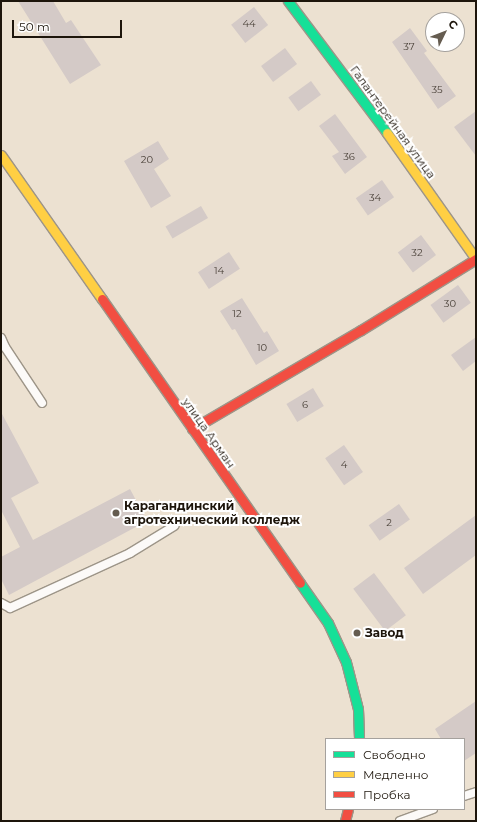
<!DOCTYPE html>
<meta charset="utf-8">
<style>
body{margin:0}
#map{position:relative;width:477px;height:822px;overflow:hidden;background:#ece1d1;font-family:Montserrat,sans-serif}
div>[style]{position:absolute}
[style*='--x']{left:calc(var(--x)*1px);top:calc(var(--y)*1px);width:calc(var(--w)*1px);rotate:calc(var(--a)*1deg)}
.building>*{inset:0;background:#d4cac7;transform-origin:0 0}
.roads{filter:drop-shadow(1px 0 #9d9588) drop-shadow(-1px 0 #9d9588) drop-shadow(0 1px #9d9588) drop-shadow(0 -1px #9d9588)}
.lane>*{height:8px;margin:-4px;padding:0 4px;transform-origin:4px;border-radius:4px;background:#fcfaf8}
.fast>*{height:9px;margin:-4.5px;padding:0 4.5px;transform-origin:4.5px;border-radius:4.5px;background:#16e098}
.slow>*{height:9px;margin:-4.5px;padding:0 4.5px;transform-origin:4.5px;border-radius:4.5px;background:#ffcf43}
.jam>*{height:9px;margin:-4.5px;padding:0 4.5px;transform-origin:4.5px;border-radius:4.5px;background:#f24e42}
.dots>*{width:11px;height:11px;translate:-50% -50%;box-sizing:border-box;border:2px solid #fff;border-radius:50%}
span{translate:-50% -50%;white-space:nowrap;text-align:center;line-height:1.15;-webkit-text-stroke:4px #fff;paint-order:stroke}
.number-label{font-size:10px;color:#4b423a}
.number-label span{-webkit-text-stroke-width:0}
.street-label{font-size:12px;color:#1d150b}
.poi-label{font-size:12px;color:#1d150b;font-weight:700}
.left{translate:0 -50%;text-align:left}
.frame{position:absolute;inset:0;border:2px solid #1d150b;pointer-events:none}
.legend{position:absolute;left:325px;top:738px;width:140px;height:72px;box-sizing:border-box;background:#fff;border:1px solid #a5a19d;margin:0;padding:5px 7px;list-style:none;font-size:12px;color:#1d150b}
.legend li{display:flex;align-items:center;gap:8px;height:20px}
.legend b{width:20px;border:1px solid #a5a19d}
.north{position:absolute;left:425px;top:12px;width:40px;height:40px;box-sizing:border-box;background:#fff;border:1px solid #a5a19d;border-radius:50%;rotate:47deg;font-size:11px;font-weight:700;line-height:16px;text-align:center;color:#1d150b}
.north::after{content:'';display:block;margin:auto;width:14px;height:18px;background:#655c50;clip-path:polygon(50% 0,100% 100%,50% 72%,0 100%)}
.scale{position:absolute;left:12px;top:20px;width:110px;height:18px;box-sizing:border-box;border:2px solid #1d150b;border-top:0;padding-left:5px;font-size:12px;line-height:14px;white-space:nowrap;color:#1d150b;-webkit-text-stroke:3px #fff;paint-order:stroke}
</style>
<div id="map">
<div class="building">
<i style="clip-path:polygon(18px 1px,53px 1px,66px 23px,71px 20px,101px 65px,70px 84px)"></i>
<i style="left:254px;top:7px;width:23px;height:29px;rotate:52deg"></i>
<i style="clip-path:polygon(410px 28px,427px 51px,424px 53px,456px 96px,438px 109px,392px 42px)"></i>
<i style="left:285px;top:48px;width:20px;height:30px;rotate:53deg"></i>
<i style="left:311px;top:81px;width:17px;height:28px;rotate:54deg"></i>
<i style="clip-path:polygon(476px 111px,476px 156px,454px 127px)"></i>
<i style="clip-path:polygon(335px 114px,367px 157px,345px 174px,332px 156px,339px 152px,319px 126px)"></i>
<i style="clip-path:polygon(158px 141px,169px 159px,154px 169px,171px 196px,151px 208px,124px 161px)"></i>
<i style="left:382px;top:180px;width:21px;height:32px;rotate:55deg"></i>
<i style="left:201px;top:206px;width:14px;height:41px;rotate:60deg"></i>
<i style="left:421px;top:235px;width:25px;height:29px;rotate:53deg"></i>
<i style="left:229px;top:252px;width:20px;height:37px;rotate:57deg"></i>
<i style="left:458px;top:285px;width:22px;height:34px;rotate:54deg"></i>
<i style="clip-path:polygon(242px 298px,264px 333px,267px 331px,279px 351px,256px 365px,235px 329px,232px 330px,220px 311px)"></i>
<i style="clip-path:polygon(476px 337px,476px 361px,463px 371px,451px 355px)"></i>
<i style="left:313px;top:388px;width:21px;height:31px;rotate:59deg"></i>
<i style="clip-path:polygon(1px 412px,39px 483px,11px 498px,33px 540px,130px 489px,147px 521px,9px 595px,1px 579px,1px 557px,20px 547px,1px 510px)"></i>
<i style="left:344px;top:445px;width:33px;height:23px;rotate:55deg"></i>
<i style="left:399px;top:504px;width:19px;height:37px;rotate:55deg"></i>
<i style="clip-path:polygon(476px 515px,476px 555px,423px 594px,404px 568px)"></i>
<i style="left:374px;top:573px;width:53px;height:26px;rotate:53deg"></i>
<i style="clip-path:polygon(476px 701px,476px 753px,464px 761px,464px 739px,441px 739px,435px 729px)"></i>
</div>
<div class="roads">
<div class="lane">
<i style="--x:1;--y:338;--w:10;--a:66"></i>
<i style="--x:5;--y:347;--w:67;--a:56.5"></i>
<i style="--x:1;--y:603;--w:10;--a:29"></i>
<i style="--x:10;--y:608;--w:132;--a:-24.6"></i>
<i style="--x:130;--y:553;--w:52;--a:-31.5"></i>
<i style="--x:464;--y:796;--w:13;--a:-18"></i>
<i style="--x:400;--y:821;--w:35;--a:-20"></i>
</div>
<div class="fast">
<i style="--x:288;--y:1;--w:165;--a:53.1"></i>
<i style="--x:300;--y:583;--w:49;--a:55"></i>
<i style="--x:328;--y:623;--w:43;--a:65.2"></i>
<i style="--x:346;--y:662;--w:49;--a:75.7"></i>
<i style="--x:358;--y:709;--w:30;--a:88"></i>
</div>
<div class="slow">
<i style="--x:387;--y:133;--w:154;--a:54.8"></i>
<i style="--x:1;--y:155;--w:176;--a:55"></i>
</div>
<div class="jam">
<i style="--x:102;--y:299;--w:346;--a:55.1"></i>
<i style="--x:192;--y:429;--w:196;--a:-30.4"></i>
<i style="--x:361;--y:330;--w:135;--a:-31.7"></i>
<i style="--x:345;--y:821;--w:12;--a:-76"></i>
</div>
</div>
<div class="dots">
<i style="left:116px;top:513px;background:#655c50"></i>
<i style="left:357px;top:633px;background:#655c50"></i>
</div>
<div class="number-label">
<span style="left:249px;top:24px">44</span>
<span style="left:409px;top:47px">37</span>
<span style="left:437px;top:90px">35</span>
<span style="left:349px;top:157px">36</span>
<span style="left:147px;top:160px">20</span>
<span style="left:375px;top:198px">34</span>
<span style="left:417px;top:253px">32</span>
<span style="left:219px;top:271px">14</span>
<span style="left:450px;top:304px">30</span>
<span style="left:237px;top:314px">12</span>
<span style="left:262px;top:348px">10</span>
<span style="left:305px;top:405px">6</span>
<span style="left:344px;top:465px">4</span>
<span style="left:389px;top:523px">2</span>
</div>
<div class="street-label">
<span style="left:393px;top:122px;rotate:54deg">Галантерейная улица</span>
<span style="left:209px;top:433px;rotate:55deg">улица Арман</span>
</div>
<div class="poi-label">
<span class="left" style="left:124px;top:513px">Карагандинский<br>агротехнический колледж</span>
<span class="left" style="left:365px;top:633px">Завод</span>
</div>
<div class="frame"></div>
<ul class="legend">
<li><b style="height:5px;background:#16e098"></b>Свободно</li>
<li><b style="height:5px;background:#ffcf43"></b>Медленно</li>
<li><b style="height:5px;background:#f24e42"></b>Пробка</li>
</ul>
<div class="north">С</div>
<div class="scale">50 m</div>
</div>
